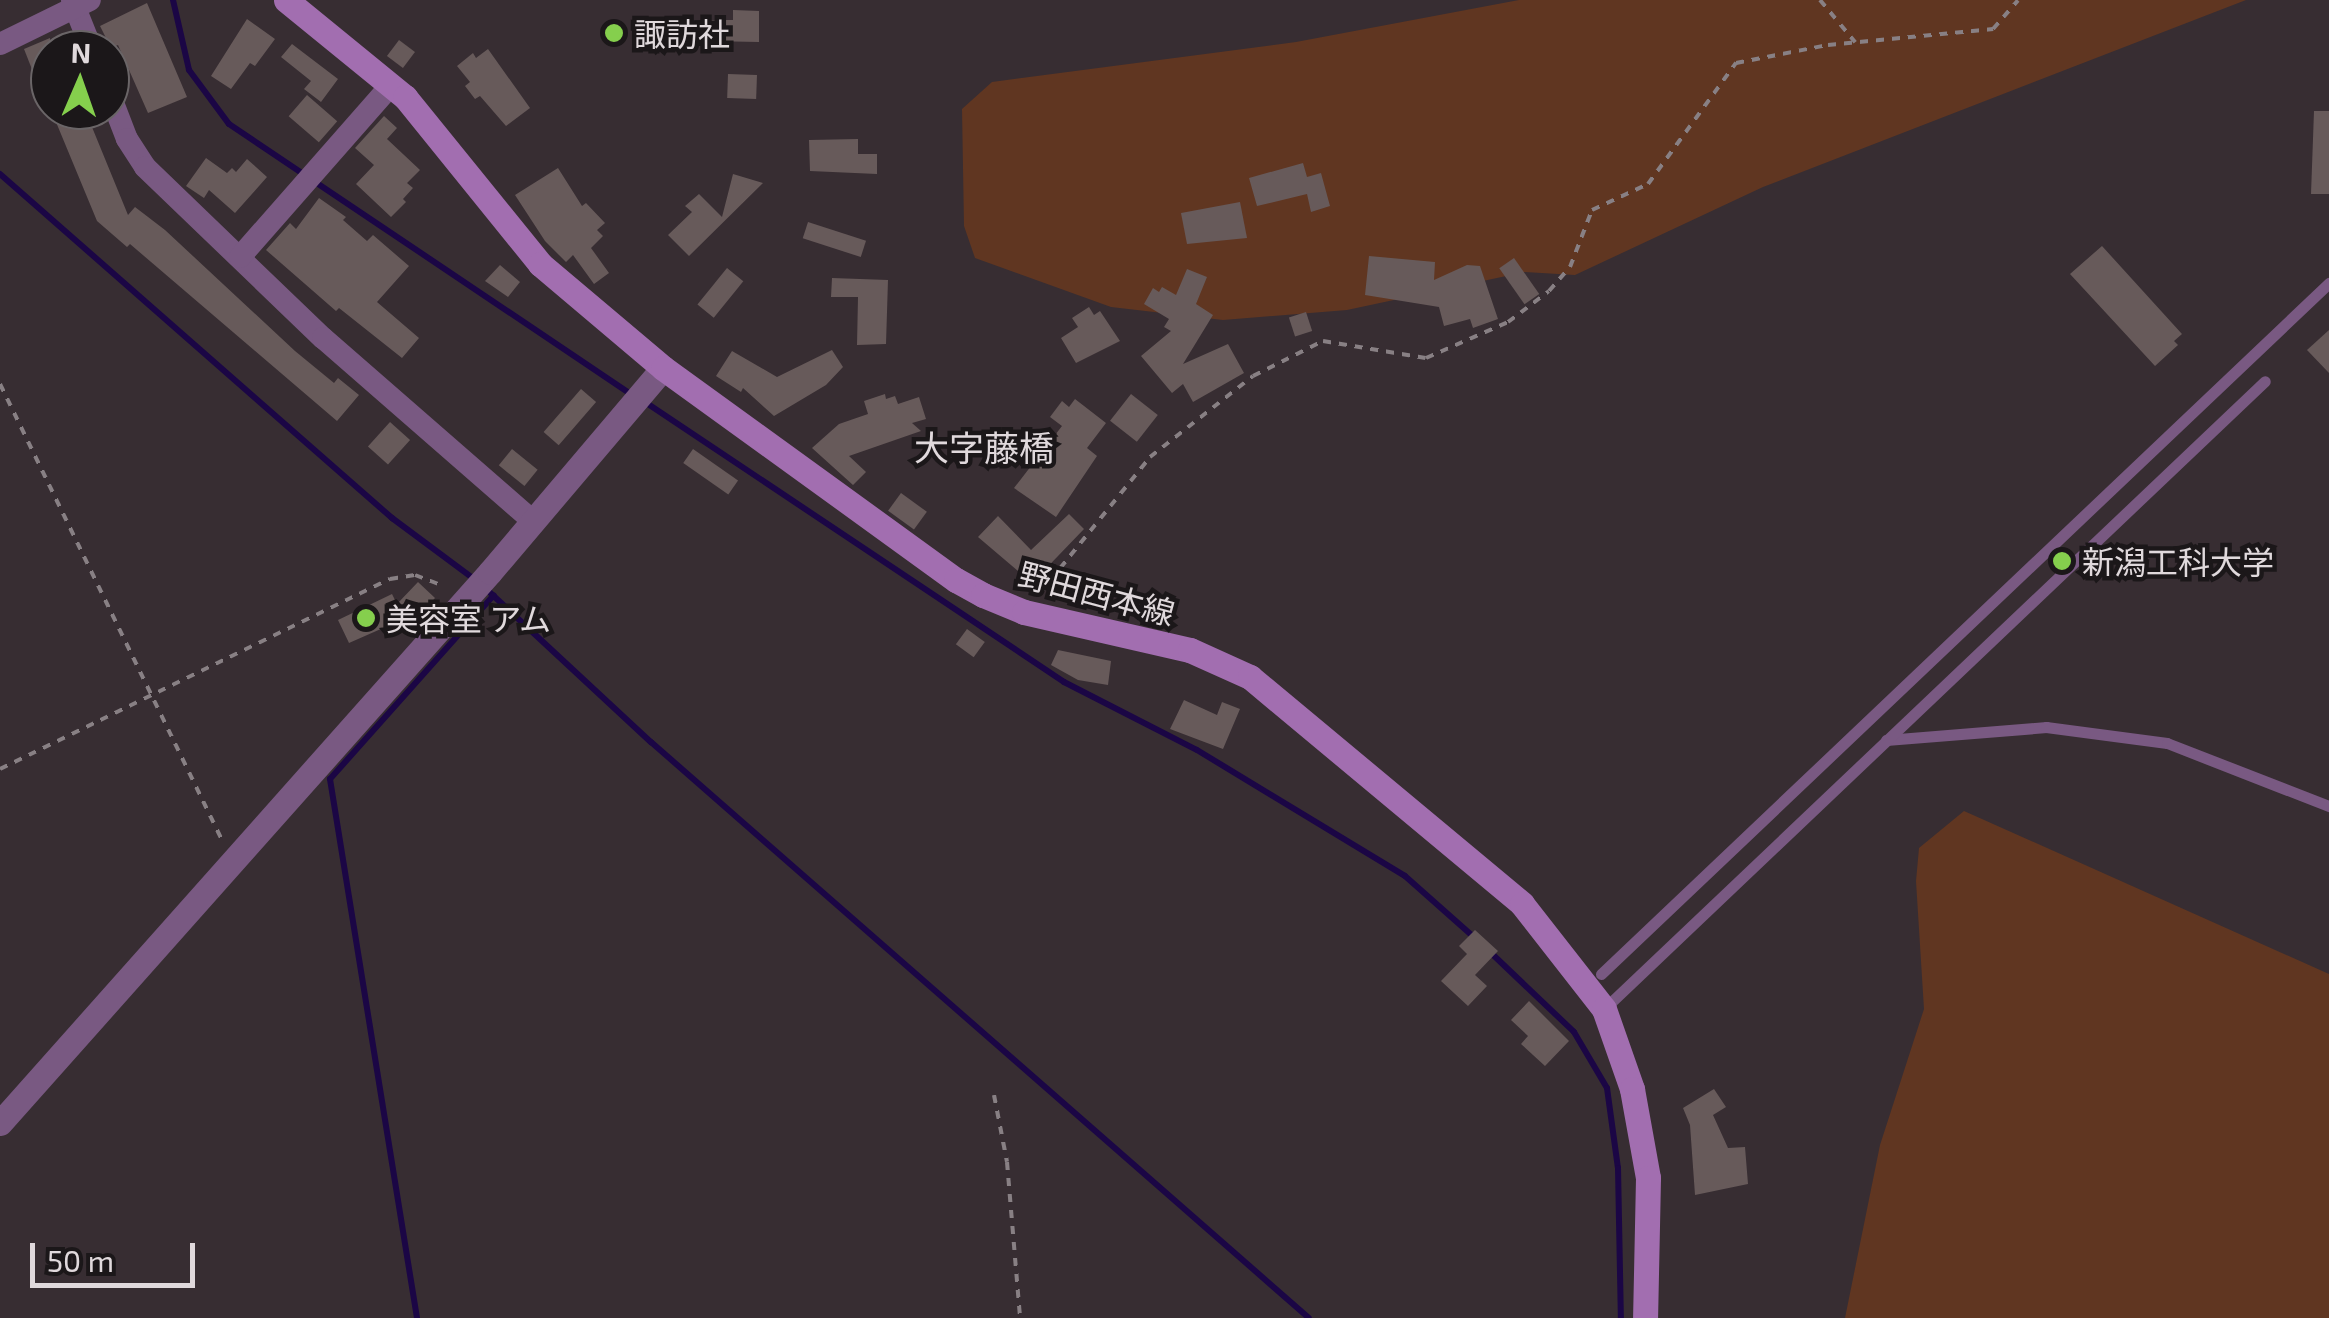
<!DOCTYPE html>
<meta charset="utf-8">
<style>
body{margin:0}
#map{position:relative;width:2329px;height:1318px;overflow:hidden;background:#372d32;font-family:"Exo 2","Noto Sans JP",sans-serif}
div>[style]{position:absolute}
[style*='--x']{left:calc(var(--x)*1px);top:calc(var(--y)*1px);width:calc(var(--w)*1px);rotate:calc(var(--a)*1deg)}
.green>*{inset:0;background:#603621}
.stream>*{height:6px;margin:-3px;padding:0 3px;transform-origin:3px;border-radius:3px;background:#1b0645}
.building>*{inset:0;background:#675a5a;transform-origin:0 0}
.path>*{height:4px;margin-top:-2px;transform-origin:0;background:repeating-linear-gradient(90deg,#888084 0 8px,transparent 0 16px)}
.service>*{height:11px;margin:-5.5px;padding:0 5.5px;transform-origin:5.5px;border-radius:5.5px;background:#795982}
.minor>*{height:22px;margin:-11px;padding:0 11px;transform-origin:11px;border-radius:11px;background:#795982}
.tertiary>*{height:25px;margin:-12.5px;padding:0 12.5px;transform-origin:12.5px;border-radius:12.5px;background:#795982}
.secondary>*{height:25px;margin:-12.5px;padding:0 12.5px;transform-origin:12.5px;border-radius:12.5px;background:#a26eb0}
.dots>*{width:28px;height:28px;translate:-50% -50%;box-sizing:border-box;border:5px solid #1b1719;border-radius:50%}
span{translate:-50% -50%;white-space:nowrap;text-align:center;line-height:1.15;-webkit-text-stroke:9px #1b1719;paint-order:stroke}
.poi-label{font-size:32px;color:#e0d9dc}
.left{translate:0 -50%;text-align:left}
.street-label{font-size:32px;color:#e0d9dc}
.neighbourhood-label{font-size:35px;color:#e0d9dc}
.north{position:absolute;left:30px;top:30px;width:100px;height:100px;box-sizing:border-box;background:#1b1719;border:2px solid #6a6567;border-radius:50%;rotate:2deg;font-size:28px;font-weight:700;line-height:40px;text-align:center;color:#e0d9dc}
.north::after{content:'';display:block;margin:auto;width:35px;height:45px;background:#85cf4d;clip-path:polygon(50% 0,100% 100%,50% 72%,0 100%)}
.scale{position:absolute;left:30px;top:1243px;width:165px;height:45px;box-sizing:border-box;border:5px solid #e0d9dc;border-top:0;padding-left:12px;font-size:30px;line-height:35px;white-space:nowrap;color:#e0d9dc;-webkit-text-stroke:8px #1b1719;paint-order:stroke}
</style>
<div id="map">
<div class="green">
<i style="clip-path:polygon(1519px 0,2246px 0,1763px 187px,1575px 275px,1525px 272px,1347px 310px,1223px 320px,1111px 307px,975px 258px,964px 226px,962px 109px,992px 82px,1296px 42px)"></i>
<i style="clip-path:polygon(1964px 811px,2329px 974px,2329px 1318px,1845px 1318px,1880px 1145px,1924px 1009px,1916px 881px,1919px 848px)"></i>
</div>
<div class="stream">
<i style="--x:173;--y:0;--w:72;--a:77.1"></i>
<i style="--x:189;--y:70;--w:67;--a:53.5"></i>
<i style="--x:229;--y:124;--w:483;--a:33.9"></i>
<i style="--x:0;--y:174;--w:522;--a:41.27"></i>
<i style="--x:392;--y:518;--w:102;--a:36.6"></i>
<i style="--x:645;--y:402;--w:504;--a:33.75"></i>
<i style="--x:1064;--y:682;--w:149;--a:27.1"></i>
<i style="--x:1197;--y:750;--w:243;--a:31.2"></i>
<i style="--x:1405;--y:876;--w:95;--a:41.6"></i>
<i style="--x:484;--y:587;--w:228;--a:42.9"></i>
<i style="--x:651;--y:742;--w:874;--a:41.2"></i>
<i style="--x:1489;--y:951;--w:117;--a:43.6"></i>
<i style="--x:1574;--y:1032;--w:65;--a:59.5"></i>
<i style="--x:1607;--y:1088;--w:81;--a:82.2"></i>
<i style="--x:1618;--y:1168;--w:150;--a:88.9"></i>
<i style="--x:417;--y:1318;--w:546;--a:-99.17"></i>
<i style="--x:330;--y:779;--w:246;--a:-48.3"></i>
</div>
<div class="building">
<i style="clip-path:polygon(147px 3px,187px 97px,148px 113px,118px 45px,111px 48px,100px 26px)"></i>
<i style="clip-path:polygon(733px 10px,759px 11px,759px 42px,708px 41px,708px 20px,733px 20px)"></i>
<i style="clip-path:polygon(247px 19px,275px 39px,255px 66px,250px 63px,231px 89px,211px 76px)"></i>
<i style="clip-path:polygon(50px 38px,50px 72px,35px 77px,24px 49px)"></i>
<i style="left:399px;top:40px;width:20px;height:20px;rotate:37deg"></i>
<i style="clip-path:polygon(292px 44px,338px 79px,321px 102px,304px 89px,311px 81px,281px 57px)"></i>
<i style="clip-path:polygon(488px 49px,530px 108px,506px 126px,480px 96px,475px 99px,465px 86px,470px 82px,457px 66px,473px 53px,476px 58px)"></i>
<i style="left:728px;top:74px;width:29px;height:24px;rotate:2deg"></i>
<i style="left:307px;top:95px;width:40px;height:28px;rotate:41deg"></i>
<i style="clip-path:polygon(51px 110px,85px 110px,128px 215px,135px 207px,165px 230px,295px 351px,334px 383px,338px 378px,359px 395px,337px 421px,130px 244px,127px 247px,97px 221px)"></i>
<i style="clip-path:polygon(2314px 111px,2329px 111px,2329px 194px,2311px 194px)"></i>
<i style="clip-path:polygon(384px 116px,397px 128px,387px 139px,420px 170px,407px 183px,413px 188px,403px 199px,406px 202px,391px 217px,356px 184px,374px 165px,355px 148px)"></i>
<i style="clip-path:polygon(858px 139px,858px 154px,877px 154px,877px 174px,810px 171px,809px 140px)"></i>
<i style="clip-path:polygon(206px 158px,227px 173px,232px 168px,236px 172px,247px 159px,267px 177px,235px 213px,209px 190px,204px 198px,186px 186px)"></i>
<i style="clip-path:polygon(1303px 163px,1307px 177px,1321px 173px,1330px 206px,1311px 212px,1307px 194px,1257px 206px,1249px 178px)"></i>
<i style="clip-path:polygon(558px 168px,582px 206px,586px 203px,605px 223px,597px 230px,603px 236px,591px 248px,609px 273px,594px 284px,573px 255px,566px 262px,545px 241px,515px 195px)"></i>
<i style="clip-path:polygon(733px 174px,763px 183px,689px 256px,668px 235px,692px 212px,685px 206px,699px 194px,722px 217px)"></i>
<i style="clip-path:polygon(319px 198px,346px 217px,343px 220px,367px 241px,373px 235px,409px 266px,377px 302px,419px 338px,402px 358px,339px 308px,336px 311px,266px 250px,290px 223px,296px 229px)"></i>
<i style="clip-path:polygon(1240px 202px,1247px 238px,1187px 244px,1181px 213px)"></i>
<i style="left:808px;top:222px;width:61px;height:17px;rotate:18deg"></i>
<i style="clip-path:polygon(2102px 246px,2182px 334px,2174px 341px,2178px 345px,2155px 366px,2070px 274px)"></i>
<i style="clip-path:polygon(1369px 256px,1435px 262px,1434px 280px,1467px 265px,1480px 266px,1498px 319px,1473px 328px,1470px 319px,1444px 326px,1439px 307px,1365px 295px)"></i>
<i style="left:1514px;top:258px;width:44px;height:18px;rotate:55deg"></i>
<i style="clip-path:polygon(500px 265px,520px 282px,508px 297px,485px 281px)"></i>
<i style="left:727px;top:268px;width:21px;height:47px;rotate:39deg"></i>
<i style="clip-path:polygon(1187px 269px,1207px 277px,1196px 304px,1213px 315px,1183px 364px,1228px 344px,1244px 373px,1193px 402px,1183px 384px,1172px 393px,1141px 356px,1171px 331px,1164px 327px,1169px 319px,1144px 304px,1153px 288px,1159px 292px,1162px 287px,1176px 295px)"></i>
<i style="clip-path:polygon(832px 278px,888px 280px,886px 344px,857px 345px,858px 297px,831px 297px)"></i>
<i style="clip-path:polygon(1089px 307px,1094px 315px,1100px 311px,1120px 341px,1076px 363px,1061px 338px,1078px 327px,1072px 318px)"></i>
<i style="left:1306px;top:312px;width:20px;height:18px;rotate:72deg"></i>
<i style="clip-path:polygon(2329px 330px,2329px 373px,2307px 350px)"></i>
<i style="clip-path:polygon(832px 350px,843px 367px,826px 385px,774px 416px,743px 388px,741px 392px,716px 376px,732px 351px,777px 377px)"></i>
<i style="left:581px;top:389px;width:20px;height:57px;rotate:41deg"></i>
<i style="clip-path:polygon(885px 394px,886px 399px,895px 396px,898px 404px,919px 397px,926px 419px,912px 423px,921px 431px,849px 456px,866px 472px,853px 485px,812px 448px,839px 424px,868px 414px,864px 401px)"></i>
<i style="left:1131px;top:394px;width:34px;height:34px;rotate:38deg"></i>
<i style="clip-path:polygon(1075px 399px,1106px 423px,1087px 448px,1097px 456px,1056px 517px,1014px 488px,1062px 426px,1050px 417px,1062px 401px,1069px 407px)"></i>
<i style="left:390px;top:422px;width:27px;height:33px;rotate:42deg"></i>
<i style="left:512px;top:449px;width:33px;height:21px;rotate:39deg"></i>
<i style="left:693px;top:449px;width:55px;height:17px;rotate:35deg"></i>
<i style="left:901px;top:493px;width:32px;height:22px;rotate:36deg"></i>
<i style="clip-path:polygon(1069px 514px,1084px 529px,1032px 583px,978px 537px,998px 516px,1031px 550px)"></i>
<i style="clip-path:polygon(418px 582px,435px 598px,424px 610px,349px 643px,338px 620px,392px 594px,397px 604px)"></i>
<i style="left:967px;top:629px;width:22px;height:19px;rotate:36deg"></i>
<i style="clip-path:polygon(1058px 650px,1111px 661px,1108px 685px,1078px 680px,1051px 665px)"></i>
<i style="clip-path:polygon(1184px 700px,1217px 715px,1222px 702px,1240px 709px,1223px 749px,1170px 729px)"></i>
<i style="clip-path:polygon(1475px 930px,1498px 951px,1475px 975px,1487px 986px,1468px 1006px,1441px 981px,1467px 954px,1459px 946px)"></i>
<i style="clip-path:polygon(1529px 1001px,1569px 1041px,1545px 1066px,1521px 1044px,1528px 1036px,1511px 1020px)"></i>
<i style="clip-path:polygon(1714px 1089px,1726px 1107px,1713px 1115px,1728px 1148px,1745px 1147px,1748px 1184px,1695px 1195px,1690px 1125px,1683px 1108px)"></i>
</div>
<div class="path">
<i style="--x:1820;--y:0;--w:55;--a:50.2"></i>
<i style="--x:0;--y:384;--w:505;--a:64.04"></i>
<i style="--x:1040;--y:593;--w:175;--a:-51"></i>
<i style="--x:1150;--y:457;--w:131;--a:-38.2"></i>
<i style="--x:1253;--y:376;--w:78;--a:-26.6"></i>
<i style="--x:1323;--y:341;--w:104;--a:9.4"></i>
<i style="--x:1426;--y:358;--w:90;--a:-23.7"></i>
<i style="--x:1508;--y:322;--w:51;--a:-37.1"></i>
<i style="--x:1549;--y:291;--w:32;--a:-49"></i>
<i style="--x:1570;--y:267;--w:61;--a:-68.9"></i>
<i style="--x:1592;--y:210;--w:62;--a:-24.9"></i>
<i style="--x:1648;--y:184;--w:150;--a:-54"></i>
<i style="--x:1736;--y:63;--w:94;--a:-11.1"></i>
<i style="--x:1828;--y:45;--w:166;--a:-5.5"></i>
<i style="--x:1993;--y:29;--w:38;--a:-49"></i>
<i style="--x:0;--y:769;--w:434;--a:-26"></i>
<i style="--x:390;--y:579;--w:25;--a:-9"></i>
<i style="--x:415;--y:575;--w:30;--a:21"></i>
<i style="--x:994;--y:1095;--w:68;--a:79"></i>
<i style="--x:1007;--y:1162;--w:157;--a:85.2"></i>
</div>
<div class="service">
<i style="--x:1886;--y:740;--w:161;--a:-4.6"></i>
<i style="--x:2046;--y:727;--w:122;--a:7.5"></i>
<i style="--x:2167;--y:743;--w:174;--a:21.3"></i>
<i style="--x:1601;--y:974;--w:1004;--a:-43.51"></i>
<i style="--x:1605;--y:1008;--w:910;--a:-43.53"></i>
</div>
<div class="minor">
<i style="--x:72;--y:0;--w:54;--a:68.2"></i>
<i style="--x:0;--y:44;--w:100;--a:-26.1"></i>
<i style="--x:110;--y:95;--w:47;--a:68.9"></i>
<i style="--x:127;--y:139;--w:33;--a:57"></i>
<i style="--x:145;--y:167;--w:247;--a:43.9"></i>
<i style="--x:323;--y:338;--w:280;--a:41.1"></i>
<i style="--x:240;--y:257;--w:229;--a:-48.7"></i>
</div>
<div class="tertiary">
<i style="--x:0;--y:1123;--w:737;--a:-48.35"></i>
<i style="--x:490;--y:572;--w:267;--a:-49.7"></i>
</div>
<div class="secondary">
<i style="--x:286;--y:0;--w:154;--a:39.2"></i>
<i style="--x:405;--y:97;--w:215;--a:51"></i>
<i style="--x:540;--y:264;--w:161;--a:40.2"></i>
<i style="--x:663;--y:368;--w:362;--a:35.9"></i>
<i style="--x:956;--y:580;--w:31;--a:29"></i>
<i style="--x:983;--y:595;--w:44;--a:22.5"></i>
<i style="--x:1024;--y:612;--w:170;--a:12.9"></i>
<i style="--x:1190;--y:650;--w:66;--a:24.2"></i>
<i style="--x:1250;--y:677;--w:354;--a:39.8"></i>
<i style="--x:1522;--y:904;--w:133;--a:52"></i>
<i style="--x:1604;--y:1009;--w:85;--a:70.7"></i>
<i style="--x:1632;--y:1089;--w:90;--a:79.8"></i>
<i style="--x:1648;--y:1178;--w:140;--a:91.2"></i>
</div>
<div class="dots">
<i style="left:614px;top:33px;background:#85cf4d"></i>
<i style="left:2062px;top:561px;background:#85cf4d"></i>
<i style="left:366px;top:618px;background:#85cf4d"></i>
</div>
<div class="poi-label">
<span class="left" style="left:634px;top:33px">諏訪社</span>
<span class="left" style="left:2082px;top:561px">新潟工科大学</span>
<span class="left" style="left:386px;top:618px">美容室 アム</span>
</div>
<div class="street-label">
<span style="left:1097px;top:593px;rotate:15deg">野田西本線</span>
</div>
<div class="neighbourhood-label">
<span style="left:984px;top:447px">大字藤橋</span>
</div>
<div class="north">N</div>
<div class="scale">50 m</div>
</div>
